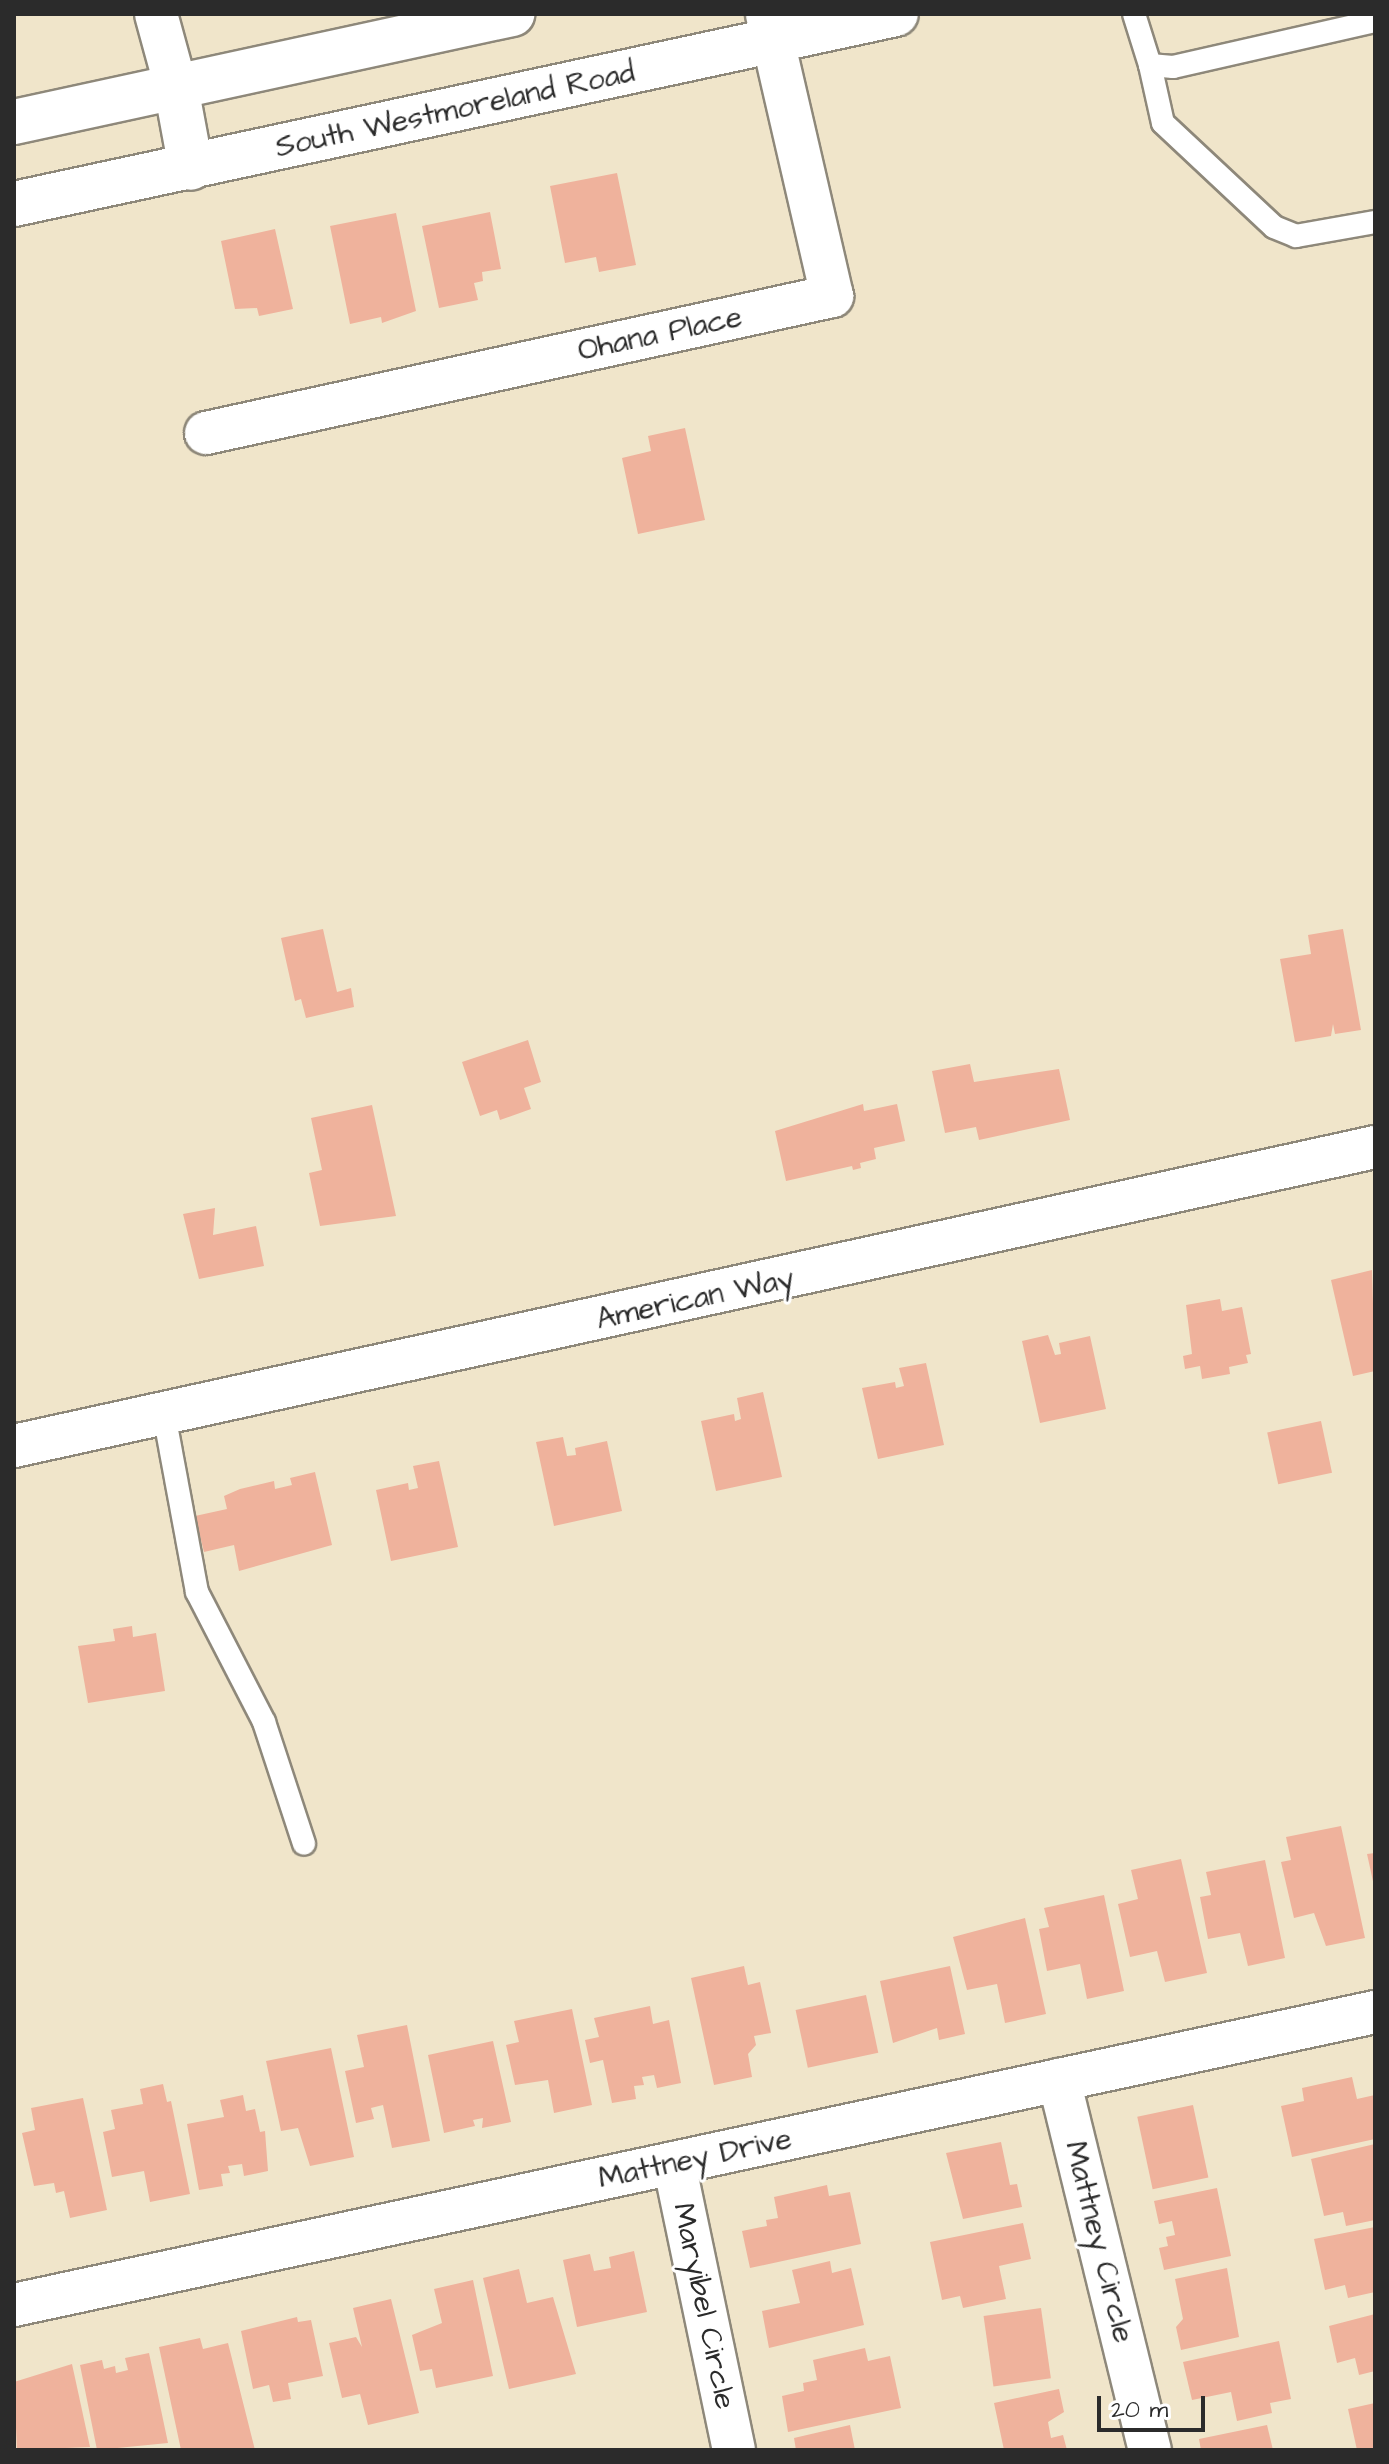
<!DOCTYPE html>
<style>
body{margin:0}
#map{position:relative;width:1389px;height:2464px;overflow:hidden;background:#f0e5ca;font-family:"Architects Daughter",sans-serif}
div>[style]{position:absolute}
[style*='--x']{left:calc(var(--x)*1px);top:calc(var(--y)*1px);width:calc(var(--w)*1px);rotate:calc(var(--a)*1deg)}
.building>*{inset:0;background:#efb29c;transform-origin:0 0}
.roads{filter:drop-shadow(2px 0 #8e887a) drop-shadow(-2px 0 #8e887a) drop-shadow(0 2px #8e887a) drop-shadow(0 -2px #8e887a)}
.lane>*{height:22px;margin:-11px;padding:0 11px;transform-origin:11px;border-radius:11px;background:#fff}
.street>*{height:42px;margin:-21px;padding:0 21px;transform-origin:21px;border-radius:21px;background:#fff}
.secondary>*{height:44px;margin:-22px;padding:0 22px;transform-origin:22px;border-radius:22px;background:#fff}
span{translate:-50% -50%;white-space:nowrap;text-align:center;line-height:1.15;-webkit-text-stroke:6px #fff;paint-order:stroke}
.street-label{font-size:30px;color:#2b2b2b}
.frame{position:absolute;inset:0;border:16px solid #2b2b2b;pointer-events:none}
.scale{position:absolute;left:1097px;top:2396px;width:108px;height:36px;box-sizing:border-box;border:4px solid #2b2b2b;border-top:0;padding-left:10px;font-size:24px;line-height:28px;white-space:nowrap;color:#2b2b2b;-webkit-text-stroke:6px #fff;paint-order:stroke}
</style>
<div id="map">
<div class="building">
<i style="clip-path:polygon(617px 173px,636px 265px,599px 272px,596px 257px,565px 263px,550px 186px)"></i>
<i style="clip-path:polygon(490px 212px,501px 269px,482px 272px,483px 281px,474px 283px,478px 300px,439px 308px,422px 226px)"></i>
<i style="clip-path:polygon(396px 213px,416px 311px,382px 323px,381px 317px,350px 324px,330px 226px)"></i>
<i style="clip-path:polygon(275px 229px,293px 309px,259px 316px,257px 308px,235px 309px,221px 241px)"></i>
<i style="clip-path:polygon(685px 428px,705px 520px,638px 534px,622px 458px,651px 451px,648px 436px)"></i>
<i style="clip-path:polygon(323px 929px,337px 992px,351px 988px,354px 1007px,306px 1018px,301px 999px,295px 1001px,281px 938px)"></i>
<i style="clip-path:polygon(1343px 929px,1361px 1030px,1335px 1034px,1333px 1024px,1331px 1036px,1295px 1042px,1280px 959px,1311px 954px,1308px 935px)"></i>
<i style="clip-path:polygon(528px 1040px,541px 1082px,524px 1088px,531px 1109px,500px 1120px,497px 1110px,480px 1116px,462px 1062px)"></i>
<i style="clip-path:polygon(970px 1064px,974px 1082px,1059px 1069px,1070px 1120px,979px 1140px,976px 1127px,945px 1133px,932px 1071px)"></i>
<i style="clip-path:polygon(863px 1104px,864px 1111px,897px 1104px,905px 1141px,874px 1148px,876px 1159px,860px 1163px,861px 1168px,853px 1170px,852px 1166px,786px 1181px,775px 1131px)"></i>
<i style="clip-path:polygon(372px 1105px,396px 1216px,320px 1226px,309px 1173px,322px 1170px,311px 1118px)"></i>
<i style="clip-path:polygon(215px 1208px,213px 1235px,256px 1226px,264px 1266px,199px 1279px,183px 1214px)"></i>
<i style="clip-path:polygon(1372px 1270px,1375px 1371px,1353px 1376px,1331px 1280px)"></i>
<i style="clip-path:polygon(1220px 1299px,1222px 1311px,1242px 1307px,1251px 1354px,1246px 1355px,1248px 1363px,1229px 1367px,1230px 1374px,1202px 1379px,1200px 1366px,1185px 1369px,1183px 1356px,1192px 1354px,1186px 1305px)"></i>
<i style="clip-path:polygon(1048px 1335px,1055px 1355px,1061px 1354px,1059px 1343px,1090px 1336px,1106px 1409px,1040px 1423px,1022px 1341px)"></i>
<i style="clip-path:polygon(926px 1363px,944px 1445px,878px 1459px,862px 1388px,895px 1382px,896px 1388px,904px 1386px,899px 1368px)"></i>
<i style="clip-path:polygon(763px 1392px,782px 1477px,716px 1491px,701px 1421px,734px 1414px,735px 1421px,741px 1419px,737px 1398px)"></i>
<i style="left:1321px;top:1421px;width:53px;height:55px;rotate:78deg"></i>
<i style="clip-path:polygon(563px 1437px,567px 1456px,576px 1455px,575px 1448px,607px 1441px,622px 1511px,554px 1526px,536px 1442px)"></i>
<i style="clip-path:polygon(439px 1461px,458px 1547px,391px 1561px,376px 1490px,408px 1483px,409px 1490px,418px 1488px,413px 1466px)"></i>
<i style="clip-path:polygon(315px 1472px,332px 1545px,239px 1571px,234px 1545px,204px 1552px,195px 1516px,227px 1509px,224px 1496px,240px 1489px,274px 1481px,275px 1489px,292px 1485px,290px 1478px)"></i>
<i style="clip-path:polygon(132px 1626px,133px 1637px,156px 1633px,165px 1691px,88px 1703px,78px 1646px,115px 1641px,113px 1629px)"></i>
<i style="clip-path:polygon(1341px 1826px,1365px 1938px,1326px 1946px,1314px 1913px,1294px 1918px,1281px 1862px,1291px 1860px,1286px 1837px)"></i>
<i style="clip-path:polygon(1375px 1853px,1375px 1886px,1374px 1886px,1367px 1854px)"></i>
<i style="clip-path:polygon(1181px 1859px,1207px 1973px,1165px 1982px,1157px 1951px,1130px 1957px,1118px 1904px,1138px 1899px,1131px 1870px)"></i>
<i style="clip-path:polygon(1265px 1860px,1285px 1958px,1248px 1966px,1240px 1933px,1208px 1939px,1200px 1897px,1211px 1895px,1206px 1872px)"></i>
<i style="clip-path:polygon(1104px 1895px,1124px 1991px,1087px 1999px,1080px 1964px,1047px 1971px,1039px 1929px,1049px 1927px,1044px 1908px)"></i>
<i style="clip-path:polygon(1025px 1918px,1046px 2014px,1005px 2023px,997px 1984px,967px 1990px,953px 1937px)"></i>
<i style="clip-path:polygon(744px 1966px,748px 1985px,760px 1982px,771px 2033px,754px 2036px,756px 2045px,748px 2054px,752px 2077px,714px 2085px,691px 1978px)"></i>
<i style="clip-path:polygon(950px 1966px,965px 2034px,939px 2040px,937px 2028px,893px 2043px,880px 1981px)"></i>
<i style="left:866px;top:1995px;width:59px;height:72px;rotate:78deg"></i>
<i style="clip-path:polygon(650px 2006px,653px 2024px,669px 2020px,681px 2083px,657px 2088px,654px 2075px,642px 2077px,644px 2085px,634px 2086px,636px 2099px,612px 2103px,603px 2060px,590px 2063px,585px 2040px,599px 2037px,594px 2018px)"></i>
<i style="clip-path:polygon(572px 2009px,592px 2105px,554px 2113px,548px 2080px,515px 2085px,506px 2045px,519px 2042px,514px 2021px)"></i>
<i style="clip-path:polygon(407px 2025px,430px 2141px,392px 2148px,383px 2105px,371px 2108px,374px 2119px,356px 2123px,345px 2071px,364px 2067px,357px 2035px)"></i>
<i style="clip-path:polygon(493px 2041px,511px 2122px,482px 2128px,483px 2118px,473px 2120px,475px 2126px,444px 2133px,428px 2055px)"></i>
<i style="clip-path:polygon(331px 2048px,354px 2157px,310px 2166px,298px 2128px,281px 2131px,266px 2061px)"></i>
<i style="clip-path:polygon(1352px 2077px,1357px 2099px,1375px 2095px,1375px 2139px,1292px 2157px,1281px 2106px,1304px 2101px,1302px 2088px)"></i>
<i style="clip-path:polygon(163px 2084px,167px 2102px,171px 2101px,190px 2194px,150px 2202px,144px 2171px,112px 2177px,103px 2132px,115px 2129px,111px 2110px,143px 2104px,140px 2089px)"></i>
<i style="clip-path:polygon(243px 2095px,246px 2111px,255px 2109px,260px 2132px,265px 2131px,268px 2171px,244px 2176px,242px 2164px,228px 2166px,230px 2173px,221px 2174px,223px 2186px,199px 2190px,187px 2124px,224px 2117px,220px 2100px)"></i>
<i style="clip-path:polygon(83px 2098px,107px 2210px,70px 2218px,64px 2191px,56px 2193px,54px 2183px,34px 2186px,22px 2133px,35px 2130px,31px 2108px)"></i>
<i style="left:1193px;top:2105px;width:74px;height:57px;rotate:78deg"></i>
<i style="clip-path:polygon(1001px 2142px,1010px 2185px,1017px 2184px,1022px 2207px,963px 2219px,946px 2153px)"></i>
<i style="clip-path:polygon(1375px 2144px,1375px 2220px,1346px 2226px,1343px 2212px,1324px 2216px,1311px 2159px)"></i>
<i style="clip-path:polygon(827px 2185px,829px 2196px,850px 2192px,861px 2244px,750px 2268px,742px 2231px,767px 2226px,766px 2220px,778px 2218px,774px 2197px)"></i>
<i style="clip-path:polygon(1217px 2188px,1231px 2256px,1164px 2270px,1159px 2248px,1168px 2246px,1166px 2237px,1175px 2235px,1172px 2221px,1159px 2224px,1154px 2201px)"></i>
<i style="clip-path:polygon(1023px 2223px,1031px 2259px,999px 2266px,1006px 2299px,963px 2308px,960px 2296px,942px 2300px,930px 2242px)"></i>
<i style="clip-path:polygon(1375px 2227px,1375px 2292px,1348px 2298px,1345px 2285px,1325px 2290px,1314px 2239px)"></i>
<i style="clip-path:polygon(634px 2251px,647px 2312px,577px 2327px,563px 2260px,590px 2254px,594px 2271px,611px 2268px,609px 2257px)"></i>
<i style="clip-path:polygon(830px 2261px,832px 2273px,851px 2268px,864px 2325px,769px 2348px,762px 2311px,800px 2303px,792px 2270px)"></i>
<i style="clip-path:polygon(1227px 2268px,1239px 2337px,1181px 2350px,1176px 2327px,1183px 2319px,1175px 2279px)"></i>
<i style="clip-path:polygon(519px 2269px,527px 2303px,553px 2297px,576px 2374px,509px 2389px,483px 2278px)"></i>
<i style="clip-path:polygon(473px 2280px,493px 2376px,436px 2388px,432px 2369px,420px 2371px,412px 2335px,442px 2323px,434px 2289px)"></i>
<i style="clip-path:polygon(391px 2299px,419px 2413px,368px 2425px,360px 2394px,342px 2398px,329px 2343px,356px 2337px,362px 2347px,353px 2308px)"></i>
<i style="left:1041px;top:2308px;width:71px;height:58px;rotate:82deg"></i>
<i style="clip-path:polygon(1375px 2314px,1375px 2371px,1359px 2375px,1355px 2358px,1337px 2363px,1329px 2326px)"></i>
<i style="clip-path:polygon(297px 2317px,298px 2322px,311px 2320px,323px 2376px,288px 2383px,291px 2399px,273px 2402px,269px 2385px,253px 2389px,241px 2331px)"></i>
<i style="clip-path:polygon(200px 2338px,203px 2349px,228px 2343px,255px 2450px,181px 2450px,159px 2347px)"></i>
<i style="clip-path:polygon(1279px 2341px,1291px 2399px,1270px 2403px,1272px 2413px,1237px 2421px,1231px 2392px,1192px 2400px,1183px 2362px)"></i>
<i style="clip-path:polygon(865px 2348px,868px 2361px,890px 2356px,901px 2408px,788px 2432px,782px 2396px,804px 2391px,803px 2383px,817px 2380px,813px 2360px)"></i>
<i style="clip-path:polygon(149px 2353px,168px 2443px,97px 2450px,80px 2365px,102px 2360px,104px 2369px,115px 2366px,116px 2373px,128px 2370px,125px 2358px)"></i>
<i style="clip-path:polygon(72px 2364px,90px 2447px,17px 2450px,14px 2382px)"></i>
<i style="clip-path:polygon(1059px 2389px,1064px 2412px,1048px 2422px,1051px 2438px,1063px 2435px,1067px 2450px,1004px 2450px,994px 2403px)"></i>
<i style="clip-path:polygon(1375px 2403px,1375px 2450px,1357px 2450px,1348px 2409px)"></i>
<i style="clip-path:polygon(850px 2425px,855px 2450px,796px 2450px,794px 2438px)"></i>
<i style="clip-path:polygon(1267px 2425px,1273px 2450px,1201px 2450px,1199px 2439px)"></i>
</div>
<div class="roads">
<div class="lane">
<i style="--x:1134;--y:14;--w:53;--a:72.6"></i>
<i style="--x:1150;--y:65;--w:23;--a:5"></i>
<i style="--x:1173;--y:67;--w:207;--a:-12.8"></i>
<i style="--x:1150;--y:65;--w:59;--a:77.4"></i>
<i style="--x:1163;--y:123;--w:152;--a:43.1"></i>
<i style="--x:1274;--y:227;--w:24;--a:22"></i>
<i style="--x:1296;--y:236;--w:80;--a:-10"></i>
<i style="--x:164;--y:1414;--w:181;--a:79.5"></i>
<i style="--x:197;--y:1592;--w:146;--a:62.7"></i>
<i style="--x:264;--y:1722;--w:128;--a:71.8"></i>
</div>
<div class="street">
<i style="--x:156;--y:14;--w:76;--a:74.7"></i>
<i style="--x:206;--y:433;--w:641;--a:-12.34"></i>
<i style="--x:832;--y:296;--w:289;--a:-103"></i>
<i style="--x:14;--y:1446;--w:1393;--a:-12.39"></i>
<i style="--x:1059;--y:2080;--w:381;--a:76.2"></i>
<i style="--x:674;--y:2163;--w:293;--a:78.2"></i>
<i style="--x:14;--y:2305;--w:1392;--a:-12.15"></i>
</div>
<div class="secondary">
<i style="--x:176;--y:87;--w:82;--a:79.5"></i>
<i style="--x:14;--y:122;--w:510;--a:-12.24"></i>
<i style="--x:14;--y:204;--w:902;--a:-12.16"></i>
</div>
</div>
<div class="street-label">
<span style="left:455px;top:110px;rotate:-12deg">South Westmoreland Road</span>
<span style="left:660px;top:334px;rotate:-12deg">Ohana Place</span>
<span style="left:695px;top:1299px;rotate:-12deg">American Way</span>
<span style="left:695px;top:2159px;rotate:-12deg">Mattney Drive</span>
<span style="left:1099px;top:2242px;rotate:76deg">Mattney Circle</span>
<span style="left:704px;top:2306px;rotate:78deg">Maryibel Circle</span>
</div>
<div class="frame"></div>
<div class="scale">20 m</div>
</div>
